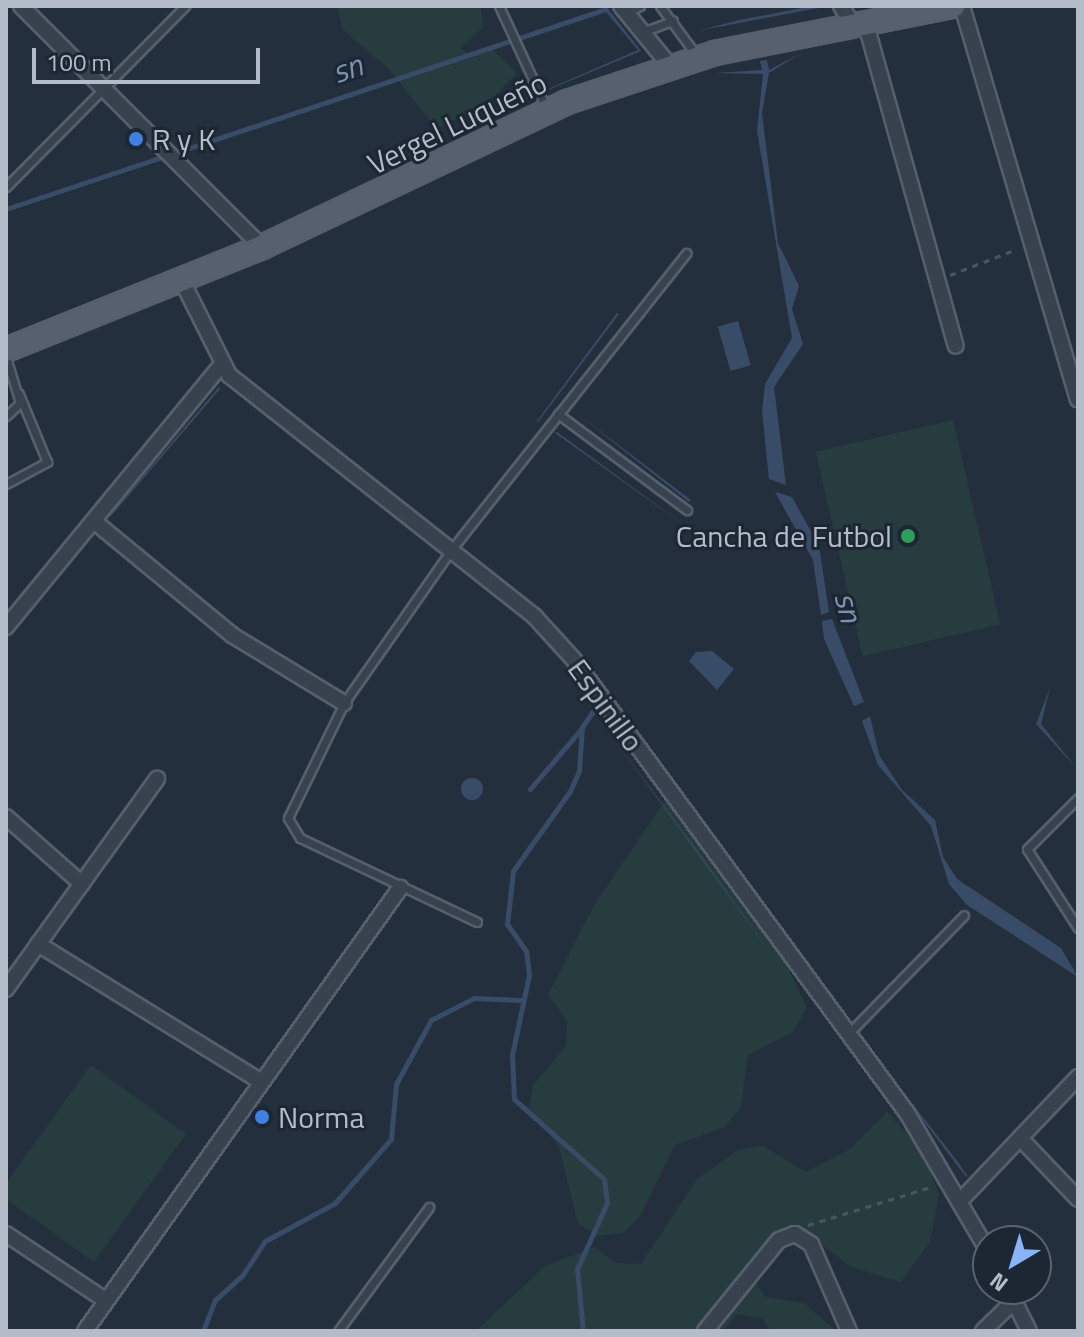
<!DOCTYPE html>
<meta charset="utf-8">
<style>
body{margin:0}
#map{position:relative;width:1084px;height:1337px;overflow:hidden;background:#242f3e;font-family:"Titillium Web",sans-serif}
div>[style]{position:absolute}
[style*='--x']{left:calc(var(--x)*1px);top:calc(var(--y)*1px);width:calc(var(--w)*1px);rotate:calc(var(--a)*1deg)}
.green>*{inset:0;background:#263c3f;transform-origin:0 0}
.water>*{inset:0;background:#394c67;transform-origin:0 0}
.round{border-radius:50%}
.stream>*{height:5px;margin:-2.5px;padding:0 2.5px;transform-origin:2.5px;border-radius:2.5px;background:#394c67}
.path>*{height:3px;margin-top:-1.5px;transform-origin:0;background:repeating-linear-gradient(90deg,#44595c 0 6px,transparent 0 12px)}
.roads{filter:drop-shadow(2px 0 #565f6c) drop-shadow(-2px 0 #565f6c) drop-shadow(0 2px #565f6c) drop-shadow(0 -2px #565f6c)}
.service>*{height:7px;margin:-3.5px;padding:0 3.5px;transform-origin:3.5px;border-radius:3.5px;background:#38414e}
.minor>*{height:14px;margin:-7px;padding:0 7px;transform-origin:7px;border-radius:7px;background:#38414e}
.primary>*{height:22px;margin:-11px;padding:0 11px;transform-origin:11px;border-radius:11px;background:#56606e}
.dots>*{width:22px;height:22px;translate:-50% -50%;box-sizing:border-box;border:4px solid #1d2633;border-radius:50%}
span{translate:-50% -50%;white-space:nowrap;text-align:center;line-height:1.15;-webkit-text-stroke:6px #1d2633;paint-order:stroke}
.street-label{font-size:30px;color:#b4bcc9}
.poi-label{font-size:30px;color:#b4bcc9}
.left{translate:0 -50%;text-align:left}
.right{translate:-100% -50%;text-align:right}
.water-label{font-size:32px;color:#7c92b1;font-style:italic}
.frame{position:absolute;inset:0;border:8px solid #b4bcc9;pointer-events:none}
.north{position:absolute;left:972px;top:1225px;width:80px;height:80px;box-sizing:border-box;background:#1d2633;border:2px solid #59626f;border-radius:50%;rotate:218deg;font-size:22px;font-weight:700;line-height:32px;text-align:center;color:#b4bcc9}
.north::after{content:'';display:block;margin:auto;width:28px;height:36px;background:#8ab4f8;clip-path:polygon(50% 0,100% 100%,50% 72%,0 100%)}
.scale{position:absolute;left:32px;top:48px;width:228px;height:36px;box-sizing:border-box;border:4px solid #b4bcc9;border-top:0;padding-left:10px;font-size:24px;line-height:28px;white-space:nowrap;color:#b4bcc9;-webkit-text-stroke:6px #1d2633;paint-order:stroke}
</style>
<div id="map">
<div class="green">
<i style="clip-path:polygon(337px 6px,481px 6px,483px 27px,460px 48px,468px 54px,489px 46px,517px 73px,493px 98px,437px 129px,387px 67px,343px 30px)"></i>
<i style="clip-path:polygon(889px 6px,728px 39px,574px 89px,248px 242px,145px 287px,6px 339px,264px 231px,572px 86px,728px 36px)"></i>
<i style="left:953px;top:420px;width:210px;height:141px;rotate:77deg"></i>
<i style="clip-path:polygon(665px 801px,690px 804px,716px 850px,750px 888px,807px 1008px,793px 1032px,748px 1055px,741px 1107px,724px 1127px,675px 1145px,640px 1216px,623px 1233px,598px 1236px,578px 1223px,559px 1147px,529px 1108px,533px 1085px,566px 1046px,567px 1021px,548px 995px,594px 905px)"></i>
<i style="clip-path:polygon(91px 1065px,186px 1134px,94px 1262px,6px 1199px,6px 1183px)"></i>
<i style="clip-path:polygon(887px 1112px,920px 1147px,939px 1194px,930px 1242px,901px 1282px,851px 1267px,812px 1237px,784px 1239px,752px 1276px,765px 1297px,804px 1303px,837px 1331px,770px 1331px,762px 1318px,737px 1314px,723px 1331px,476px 1331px,545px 1266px,595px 1247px,616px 1263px,641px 1264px,697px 1179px,738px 1150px,763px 1146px,806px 1172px,850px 1149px)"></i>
</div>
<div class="water">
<i style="clip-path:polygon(601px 6px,606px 6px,641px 51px,500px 110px,638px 50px)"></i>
<i style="clip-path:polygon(812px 6px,829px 6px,697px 31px,740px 20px)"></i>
<i style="clip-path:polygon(801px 53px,769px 73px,762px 113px,778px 243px,799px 286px,792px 309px,803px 344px,774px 387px,786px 485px,769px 479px,762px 411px,765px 384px,792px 338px,757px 131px,763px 74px,714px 73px,762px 70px,760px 61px,767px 60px,769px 70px)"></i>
<i style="clip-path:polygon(617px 313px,619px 314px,538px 422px,537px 421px)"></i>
<i style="left:738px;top:321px;width:46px;height:21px;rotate:74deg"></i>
<i style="clip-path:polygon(219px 387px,220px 389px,111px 516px,110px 515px)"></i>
<i style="clip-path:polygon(575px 412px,691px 500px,689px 502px)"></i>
<i style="clip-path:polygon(557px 432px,691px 530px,555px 433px)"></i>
<i style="clip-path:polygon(775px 492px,792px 497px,819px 546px,829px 612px,821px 615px,813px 560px)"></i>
<i style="clip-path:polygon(832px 619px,864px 702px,854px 706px,824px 639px,822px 621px)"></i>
<i style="clip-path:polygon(712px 651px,734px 669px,717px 690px,689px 661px,696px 652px)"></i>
<i style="clip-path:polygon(1050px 688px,1041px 724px,1078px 770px,1036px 724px)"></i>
<i style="clip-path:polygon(620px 706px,725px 853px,723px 854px)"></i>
<i style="clip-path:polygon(870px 716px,879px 755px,902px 790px,935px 820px,943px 857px,957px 879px,1061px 948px,1078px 977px,967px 905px,949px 884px,931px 826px,878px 765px,862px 721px)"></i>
<i style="clip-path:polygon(608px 731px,702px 857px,773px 957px,701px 858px)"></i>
<i class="round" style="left:461px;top:778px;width:22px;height:22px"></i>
<i style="clip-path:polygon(857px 1033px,958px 1162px,967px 1176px,966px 1177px)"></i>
</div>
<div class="stream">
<i style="--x:6;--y:209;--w:632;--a:-18.43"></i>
<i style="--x:530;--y:789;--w:79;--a:-49.6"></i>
<i style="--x:203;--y:1331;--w:33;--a:-69"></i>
<i style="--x:215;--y:1300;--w:36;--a:-42"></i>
<i style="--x:242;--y:1276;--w:42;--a:-56.7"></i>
<i style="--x:265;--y:1241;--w:80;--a:-28.5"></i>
<i style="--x:335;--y:1203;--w:85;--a:-48.8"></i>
<i style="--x:391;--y:1139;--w:55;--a:-84.8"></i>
<i style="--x:396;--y:1084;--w:73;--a:-61.3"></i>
<i style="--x:431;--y:1020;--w:48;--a:-27.1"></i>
<i style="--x:474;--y:998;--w:47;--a:2.4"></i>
<i style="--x:583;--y:1331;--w:62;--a:-95.5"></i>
<i style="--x:577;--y:1269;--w:72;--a:-65.6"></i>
<i style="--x:607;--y:1203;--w:24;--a:-97"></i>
<i style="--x:604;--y:1179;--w:120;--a:-138.4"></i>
<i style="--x:514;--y:1099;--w:44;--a:-92.6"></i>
<i style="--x:512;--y:1055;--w:82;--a:-78"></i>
<i style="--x:529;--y:975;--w:24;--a:-97"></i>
<i style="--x:526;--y:951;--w:33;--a:-125"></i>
<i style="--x:507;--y:924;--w:53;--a:-83.5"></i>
<i style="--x:513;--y:871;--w:98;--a:-54.5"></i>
<i style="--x:570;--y:791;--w:22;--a:-66"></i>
<i style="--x:579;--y:771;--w:44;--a:-86.1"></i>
<i style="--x:582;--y:727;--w:21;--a:-55"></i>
</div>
<div class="path">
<i style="--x:950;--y:275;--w:72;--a:-21.2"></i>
<i style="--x:808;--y:1225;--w:132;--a:-17.2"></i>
</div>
<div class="roads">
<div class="service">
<i style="--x:499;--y:6;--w:115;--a:65.2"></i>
<i style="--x:660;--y:6;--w:62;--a:53.5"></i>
<i style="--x:626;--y:12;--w:15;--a:-23"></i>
<i style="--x:642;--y:32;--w:33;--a:-20"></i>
<i style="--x:6;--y:187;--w:255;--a:-45.3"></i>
<i style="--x:6;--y:357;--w:48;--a:73.1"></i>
<i style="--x:20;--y:403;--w:19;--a:137"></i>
<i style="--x:558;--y:414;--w:161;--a:36.7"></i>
<i style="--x:6;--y:484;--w:47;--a:-28.2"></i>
<i style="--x:47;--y:462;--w:74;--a:-112.4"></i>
<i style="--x:1078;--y:798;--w:72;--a:135"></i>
<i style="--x:1027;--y:849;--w:94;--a:57.2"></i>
<i style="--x:477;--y:922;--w:196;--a:-154.6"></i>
<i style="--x:300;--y:838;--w:23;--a:-121"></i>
<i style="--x:288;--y:818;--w:128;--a:-64"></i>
<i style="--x:344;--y:703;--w:187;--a:-55"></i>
<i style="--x:451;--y:550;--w:379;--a:-51.6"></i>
<i style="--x:848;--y:1034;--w:166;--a:-45.7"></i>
<i style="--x:338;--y:1331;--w:154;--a:-53.7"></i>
</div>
<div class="minor">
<i style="--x:21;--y:6;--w:341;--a:45"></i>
<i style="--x:621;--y:6;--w:77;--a:50.8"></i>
<i style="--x:841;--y:6;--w:20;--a:57"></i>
<i style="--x:962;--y:6;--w:410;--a:73.6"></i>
<i style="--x:865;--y:21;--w:337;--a:74.4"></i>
<i style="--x:182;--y:281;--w:105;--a:63.4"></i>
<i style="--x:229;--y:375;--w:389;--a:38.3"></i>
<i style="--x:534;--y:616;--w:59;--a:47.7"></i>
<i style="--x:574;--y:660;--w:562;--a:53.68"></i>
<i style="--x:907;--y:1113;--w:160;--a:59.6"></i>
<i style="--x:95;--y:522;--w:178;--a:39.5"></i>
<i style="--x:232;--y:635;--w:131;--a:31.3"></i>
<i style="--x:6;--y:627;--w:339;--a:-50.6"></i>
<i style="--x:6;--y:817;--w:101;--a:41.4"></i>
<i style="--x:38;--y:944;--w:261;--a:31.7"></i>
<i style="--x:6;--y:989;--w:259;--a:-54.3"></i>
<i style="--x:1020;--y:1138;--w:84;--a:46.4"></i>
<i style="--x:961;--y:1200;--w:170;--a:-46.4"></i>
<i style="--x:6;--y:1234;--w:119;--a:33.7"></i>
<i style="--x:1008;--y:1289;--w:47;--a:63.4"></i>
<i style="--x:85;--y:1331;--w:544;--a:-54.58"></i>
<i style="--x:705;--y:1331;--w:117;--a:-50.9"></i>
<i style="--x:779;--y:1240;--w:17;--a:-21"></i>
<i style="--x:795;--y:1234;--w:19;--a:32"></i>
<i style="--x:811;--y:1244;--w:95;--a:66.4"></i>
<i style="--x:983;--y:1331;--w:43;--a:-44.1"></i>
</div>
<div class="primary">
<i style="--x:6;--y:350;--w:276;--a:-21.9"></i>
<i style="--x:262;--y:247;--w:338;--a:-25.4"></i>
<i style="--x:567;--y:102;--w:156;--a:-18.3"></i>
<i style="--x:715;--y:53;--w:243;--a:-11.2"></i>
</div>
</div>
<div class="dots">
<i style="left:136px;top:139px;background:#3f7fe0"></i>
<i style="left:908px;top:536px;background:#2e9e5b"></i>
<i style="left:262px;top:1117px;background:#3f7fe0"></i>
</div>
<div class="street-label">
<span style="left:457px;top:123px;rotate:-26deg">Vergel Luqueño</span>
<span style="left:606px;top:705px;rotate:54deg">Espinillo</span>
</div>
<div class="poi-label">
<span class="left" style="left:152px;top:139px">R y K</span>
<span class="right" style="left:892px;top:536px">Cancha de Futbol</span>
<span class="left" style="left:278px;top:1117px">Norma</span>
</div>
<div class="water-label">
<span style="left:347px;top:68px;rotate:-19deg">sn</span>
<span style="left:849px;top:607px;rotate:76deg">sn</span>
</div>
<div class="frame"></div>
<div class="north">N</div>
<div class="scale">100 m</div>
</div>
